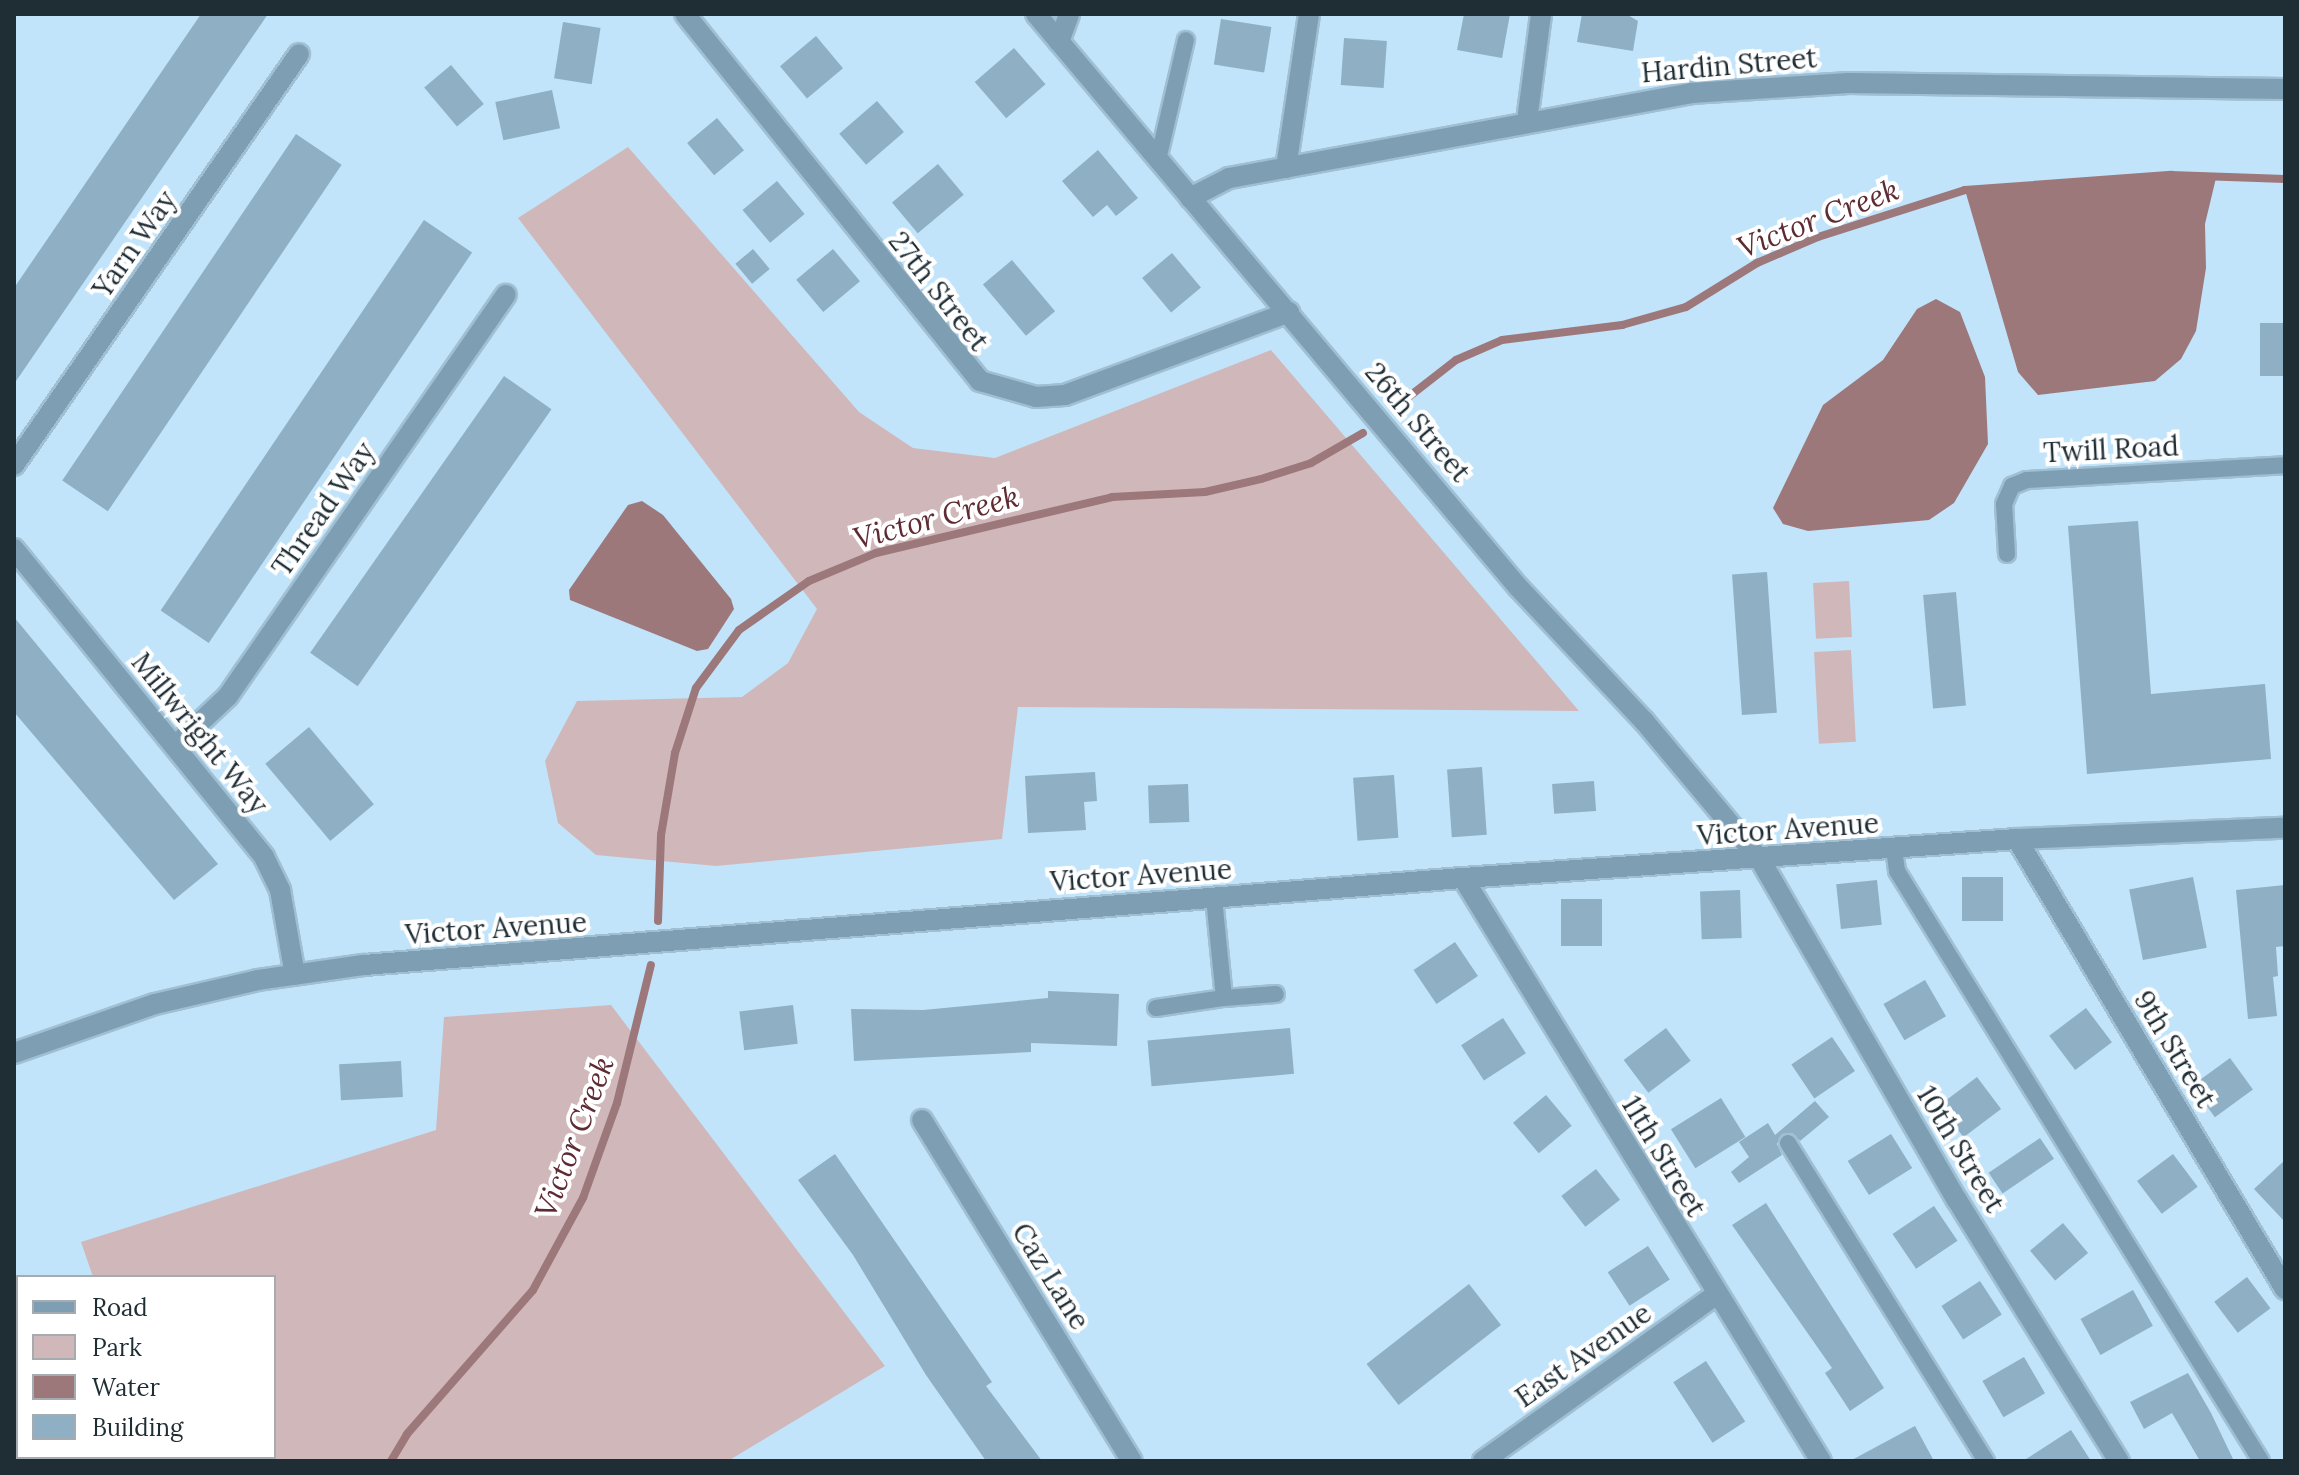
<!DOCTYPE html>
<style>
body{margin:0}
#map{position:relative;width:2299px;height:1475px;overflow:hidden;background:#c1e4fb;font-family:Lora,serif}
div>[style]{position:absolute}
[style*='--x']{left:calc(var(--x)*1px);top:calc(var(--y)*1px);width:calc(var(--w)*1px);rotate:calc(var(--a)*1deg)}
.green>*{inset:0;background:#d0b8ba;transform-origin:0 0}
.water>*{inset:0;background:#9c787b}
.stream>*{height:8px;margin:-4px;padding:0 4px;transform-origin:4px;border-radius:4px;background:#9c787b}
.building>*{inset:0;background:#8eafc4;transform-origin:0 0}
.roads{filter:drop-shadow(2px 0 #a1bfd3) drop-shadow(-2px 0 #a1bfd3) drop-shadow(0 2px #a1bfd3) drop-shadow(0 -2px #a1bfd3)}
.service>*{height:16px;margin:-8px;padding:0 8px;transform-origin:8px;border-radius:8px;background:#7e9fb3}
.minor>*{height:20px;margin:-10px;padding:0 10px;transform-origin:10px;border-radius:10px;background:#7e9fb3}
.tertiary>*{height:20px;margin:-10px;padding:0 10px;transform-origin:10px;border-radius:10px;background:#7e9fb3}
span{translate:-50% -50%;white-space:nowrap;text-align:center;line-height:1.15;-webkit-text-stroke:8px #fff;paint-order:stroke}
.street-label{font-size:28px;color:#1f2d35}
.water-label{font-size:30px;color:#5f2b33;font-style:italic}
.frame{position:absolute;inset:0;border:16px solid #1f2d35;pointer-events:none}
.legend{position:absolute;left:16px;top:1275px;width:260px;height:184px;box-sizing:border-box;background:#fff;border:2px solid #a5abae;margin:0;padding:10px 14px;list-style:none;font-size:24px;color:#1f2d35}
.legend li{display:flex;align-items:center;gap:16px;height:40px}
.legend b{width:40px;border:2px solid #a5abae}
</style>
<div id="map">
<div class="green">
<i style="clip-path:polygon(628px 147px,859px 412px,913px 448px,995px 458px,1271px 350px,1579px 711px,1018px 707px,1002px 839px,716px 866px,596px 855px,558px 823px,545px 761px,577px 701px,742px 697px,788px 663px,817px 609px,518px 218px)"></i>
<i style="left:1849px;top:581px;width:56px;height:36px;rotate:87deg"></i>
<i style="left:1851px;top:650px;width:92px;height:37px;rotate:87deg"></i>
<i style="clip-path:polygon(611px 1005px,885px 1366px,728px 1461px,160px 1461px,274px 1457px,274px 1277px,93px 1277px,81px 1242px,436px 1130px,444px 1017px)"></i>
</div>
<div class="water">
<i style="clip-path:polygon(2171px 175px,2216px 178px,2205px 224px,2206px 268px,2196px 331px,2181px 359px,2155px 381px,2038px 395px,2018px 372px,1965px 190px)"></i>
<i style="clip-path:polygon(1936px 299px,1960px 312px,1985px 377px,1988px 444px,1954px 503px,1929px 520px,1808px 531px,1783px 524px,1773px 508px,1823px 405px,1883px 360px,1917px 309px)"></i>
<i style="clip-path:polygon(642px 501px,663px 515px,731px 599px,734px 609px,708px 649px,697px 651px,570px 600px,569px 590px,628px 505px)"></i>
</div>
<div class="stream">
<i style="--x:1397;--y:406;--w:75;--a:-37.9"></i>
<i style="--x:1456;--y:360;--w:50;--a:-23.5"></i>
<i style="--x:1502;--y:340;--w:121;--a:-7.1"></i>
<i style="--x:1622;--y:325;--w:66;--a:-15.7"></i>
<i style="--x:1686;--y:307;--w:84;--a:-31.8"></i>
<i style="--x:1757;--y:263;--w:66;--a:-23.1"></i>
<i style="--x:1818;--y:237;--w:154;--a:-17.7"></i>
<i style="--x:1965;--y:190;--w:207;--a:-4.2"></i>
<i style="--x:2171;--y:175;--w:114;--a:2"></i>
<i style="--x:658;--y:921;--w:86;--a:-88"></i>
<i style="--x:661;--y:835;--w:83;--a:-80.3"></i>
<i style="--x:675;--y:753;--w:68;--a:-72.1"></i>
<i style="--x:696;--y:688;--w:72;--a:-53.4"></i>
<i style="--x:739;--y:630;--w:85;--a:-35"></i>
<i style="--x:809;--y:581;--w:73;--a:-22.7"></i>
<i style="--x:876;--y:553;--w:243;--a:-13.3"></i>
<i style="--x:1112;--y:497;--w:93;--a:-3.1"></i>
<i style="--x:1205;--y:492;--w:57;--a:-13.1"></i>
<i style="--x:1261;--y:479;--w:52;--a:-17.7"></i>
<i style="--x:1311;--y:463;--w:60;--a:-30"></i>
<i style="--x:391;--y:1461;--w:31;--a:-59"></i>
<i style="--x:407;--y:1434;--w:191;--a:-48.8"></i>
<i style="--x:533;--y:1290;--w:105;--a:-61.5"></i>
<i style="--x:583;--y:1198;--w:101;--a:-70.3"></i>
<i style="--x:617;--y:1103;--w:142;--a:-76.2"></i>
</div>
<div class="building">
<i style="clip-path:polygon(201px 14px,268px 14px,14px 384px,14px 288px)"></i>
<i style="clip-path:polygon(1464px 14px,1510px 14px,1502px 58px,1457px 50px)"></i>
<i style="clip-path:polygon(1582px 14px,1626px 14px,1638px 21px,1633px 51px,1577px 42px)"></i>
<i style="left:1221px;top:19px;width:51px;height:46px;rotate:9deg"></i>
<i style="left:563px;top:22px;width:38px;height:57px;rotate:9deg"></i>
<i style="left:816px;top:36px;width:42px;height:47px;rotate:50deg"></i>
<i style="left:1344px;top:38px;width:43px;height:47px;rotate:4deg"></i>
<i style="left:1014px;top:48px;width:48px;height:52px;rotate:49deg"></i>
<i style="left:451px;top:65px;width:51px;height:35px;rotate:50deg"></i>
<i style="left:552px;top:90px;width:39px;height:58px;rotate:78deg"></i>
<i style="left:877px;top:101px;width:41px;height:50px;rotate:49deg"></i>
<i style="left:717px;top:118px;width:42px;height:39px;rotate:50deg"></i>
<i style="left:296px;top:134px;width:55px;height:418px;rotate:34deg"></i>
<i style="clip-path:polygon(1098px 150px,1138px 198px,1116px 216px,1107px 205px,1093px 217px,1062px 181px)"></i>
<i style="left:938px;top:164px;width:40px;height:60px;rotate:50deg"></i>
<i style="left:777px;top:181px;width:43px;height:45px;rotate:50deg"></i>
<i style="left:424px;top:220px;width:58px;height:471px;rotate:34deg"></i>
<i style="left:753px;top:249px;width:26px;height:23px;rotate:50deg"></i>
<i style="left:833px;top:249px;width:42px;height:48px;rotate:50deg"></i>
<i style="left:1172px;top:253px;width:45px;height:39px;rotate:50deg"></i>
<i style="left:1012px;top:260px;width:67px;height:38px;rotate:50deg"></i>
<i style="left:2285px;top:323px;width:53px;height:25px;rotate:90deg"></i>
<i style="left:504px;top:376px;width:58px;height:338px;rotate:35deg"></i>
<i style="clip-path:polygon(2138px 521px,2151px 694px,2265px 684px,2271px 759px,2087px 774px,2068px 526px)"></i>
<i style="left:1767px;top:572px;width:141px;height:35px;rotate:86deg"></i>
<i style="left:1956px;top:592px;width:114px;height:33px;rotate:85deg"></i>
<i style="clip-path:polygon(14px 617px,218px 864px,174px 900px,14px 712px)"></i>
<i style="left:309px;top:727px;width:101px;height:57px;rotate:50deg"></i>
<i style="left:1482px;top:767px;width:68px;height:35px;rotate:86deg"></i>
<i style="clip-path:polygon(1095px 772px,1097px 801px,1084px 802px,1086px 830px,1028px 833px,1025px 776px)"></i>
<i style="left:1394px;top:775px;width:63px;height:41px;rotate:86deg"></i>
<i style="left:1594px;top:781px;width:30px;height:42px;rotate:86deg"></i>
<i style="left:1188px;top:784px;width:38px;height:40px;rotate:88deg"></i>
<i style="left:1962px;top:877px;width:41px;height:44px"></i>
<i style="left:2193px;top:877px;width:72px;height:65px;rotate:79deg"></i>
<i style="left:1877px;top:880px;width:45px;height:41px;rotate:84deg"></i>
<i style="clip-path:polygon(2285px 885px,2285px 946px,2276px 947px,2278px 976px,2273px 977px,2277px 1016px,2248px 1019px,2236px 890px)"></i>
<i style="left:1740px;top:890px;width:48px;height:40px;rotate:88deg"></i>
<i style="left:1561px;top:899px;width:41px;height:47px"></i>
<i style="left:1455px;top:942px;width:41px;height:50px;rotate:56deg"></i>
<i style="left:1925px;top:980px;width:42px;height:48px;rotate:60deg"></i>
<i style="clip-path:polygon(1048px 991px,1119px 994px,1117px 1046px,1031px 1043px,1031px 1052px,854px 1061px,851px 1009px,923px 1010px,1048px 998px)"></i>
<i style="left:793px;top:1005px;width:39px;height:54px;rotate:83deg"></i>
<i style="left:2086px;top:1008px;width:43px;height:46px;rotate:53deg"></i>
<i style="left:1503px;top:1018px;width:42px;height:50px;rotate:57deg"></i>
<i style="left:1290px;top:1028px;width:46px;height:143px;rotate:85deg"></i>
<i style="left:1666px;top:1028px;width:41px;height:53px;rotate:53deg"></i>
<i style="left:1832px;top:1037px;width:41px;height:49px;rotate:56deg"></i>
<i style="left:2230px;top:1058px;width:39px;height:47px;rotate:54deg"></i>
<i style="left:401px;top:1061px;width:36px;height:62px;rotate:87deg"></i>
<i style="left:1977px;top:1077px;width:40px;height:47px;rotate:53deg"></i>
<i style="left:1546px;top:1095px;width:40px;height:43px;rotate:50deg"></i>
<i style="left:1721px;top:1098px;width:46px;height:59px;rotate:58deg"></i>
<i style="clip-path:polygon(1815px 1101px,1829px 1117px,1800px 1141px,1792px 1133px,1782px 1134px,1777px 1144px,1782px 1155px,1739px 1183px,1731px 1172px,1749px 1157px,1739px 1142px,1768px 1123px,1775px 1135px)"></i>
<i style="left:1891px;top:1134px;width:40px;height:51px;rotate:58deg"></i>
<i style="left:2040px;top:1138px;width:25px;height:62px;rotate:56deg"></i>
<i style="clip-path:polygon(835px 1154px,992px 1382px,986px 1386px,1042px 1461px,986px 1461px,926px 1375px,853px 1255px,798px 1180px)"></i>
<i style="left:2173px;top:1154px;width:41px;height:45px;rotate:53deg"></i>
<i style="clip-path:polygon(2285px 1160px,2285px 1222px,2254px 1189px)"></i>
<i style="left:1596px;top:1169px;width:39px;height:44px;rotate:52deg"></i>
<i style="clip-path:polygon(1766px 1203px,1884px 1388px,1850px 1411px,1825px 1373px,1832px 1368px,1732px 1225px)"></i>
<i style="left:1934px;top:1206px;width:42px;height:50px;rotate:56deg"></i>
<i style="left:2063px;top:1223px;width:39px;height:43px;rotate:50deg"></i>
<i style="left:1648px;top:1246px;width:40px;height:48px;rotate:57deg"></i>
<i style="left:2247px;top:1277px;width:39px;height:41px;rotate:53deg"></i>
<i style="left:1980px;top:1281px;width:40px;height:46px;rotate:57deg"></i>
<i style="left:1469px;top:1284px;width:52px;height:130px;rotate:52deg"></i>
<i style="left:2133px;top:1290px;width:41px;height:60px;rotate:61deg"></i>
<i style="left:2024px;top:1357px;width:42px;height:48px;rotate:60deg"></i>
<i style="left:1706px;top:1361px;width:72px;height:39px;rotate:57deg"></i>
<i style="clip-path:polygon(2188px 1373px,2211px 1413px,2234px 1461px,2200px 1461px,2172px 1413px,2144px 1429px,2130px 1402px)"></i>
<i style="clip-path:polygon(1915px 1426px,1934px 1461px,1850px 1461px)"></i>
<i style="clip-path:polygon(2071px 1430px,2091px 1461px,2023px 1461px)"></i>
</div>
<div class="roads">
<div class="service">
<i style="--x:1158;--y:160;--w:123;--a:-76.9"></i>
<i style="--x:2007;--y:554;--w:50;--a:-93.4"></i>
<i style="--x:2004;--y:504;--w:20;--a:-66"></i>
<i style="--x:2012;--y:486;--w:16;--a:-22"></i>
<i style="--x:2027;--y:480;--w:258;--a:-3.3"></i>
<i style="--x:1894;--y:849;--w:22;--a:82"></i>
<i style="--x:1897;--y:871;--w:693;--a:58.33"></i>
<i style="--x:1214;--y:898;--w:100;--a:84.3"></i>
<i style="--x:1224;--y:998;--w:52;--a:-4.4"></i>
<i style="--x:1156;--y:1008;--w:69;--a:-8.4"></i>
<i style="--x:1788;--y:1143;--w:375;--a:58.1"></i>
</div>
<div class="minor">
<i style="--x:685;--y:14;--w:471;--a:51.2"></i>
<i style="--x:980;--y:381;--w:58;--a:15.9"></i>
<i style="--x:1036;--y:397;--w:29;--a:-4"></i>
<i style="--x:1065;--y:395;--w:239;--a:-20.3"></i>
<i style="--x:1036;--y:14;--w:749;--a:49.93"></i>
<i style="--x:1518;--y:587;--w:184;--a:46.8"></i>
<i style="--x:1644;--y:721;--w:182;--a:50.1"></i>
<i style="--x:1761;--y:861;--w:392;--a:60"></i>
<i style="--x:1957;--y:1200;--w:307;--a:58.2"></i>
<i style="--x:1059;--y:42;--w:30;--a:-70"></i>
<i style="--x:1527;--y:121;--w:108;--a:-82.5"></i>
<i style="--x:1286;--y:168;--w:156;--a:-81.5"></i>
<i style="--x:1190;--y:198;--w:44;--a:-27.1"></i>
<i style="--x:1229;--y:178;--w:470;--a:-10.4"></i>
<i style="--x:1691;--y:93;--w:158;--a:-3.6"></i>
<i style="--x:1849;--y:83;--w:436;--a:0.8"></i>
<i style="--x:14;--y:465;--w:500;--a:-55.26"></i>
<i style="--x:14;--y:549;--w:397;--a:50.9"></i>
<i style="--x:264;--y:857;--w:37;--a:64"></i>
<i style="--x:280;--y:890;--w:86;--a:80"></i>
<i style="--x:175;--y:746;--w:73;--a:-43.3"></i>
<i style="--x:228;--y:696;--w:488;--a:-55.3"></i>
<i style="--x:2017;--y:839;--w:524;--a:59.22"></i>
<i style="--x:1463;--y:878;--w:684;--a:58.45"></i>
<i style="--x:922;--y:1120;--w:400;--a:58.4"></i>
<i style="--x:14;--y:1402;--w:6;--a:45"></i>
<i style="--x:60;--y:1457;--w:6;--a:45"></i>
<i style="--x:1483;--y:1461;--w:286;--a:-35.5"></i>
</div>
<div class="tertiary">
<i style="--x:14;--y:1053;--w:149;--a:-19.2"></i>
<i style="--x:155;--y:1004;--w:106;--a:-13.1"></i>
<i style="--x:258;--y:980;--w:107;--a:-8.1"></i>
<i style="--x:364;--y:965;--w:1102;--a:-4.53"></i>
<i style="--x:1463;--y:878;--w:555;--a:-4.03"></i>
<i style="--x:2017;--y:839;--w:268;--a:-2.4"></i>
</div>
</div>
<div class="street-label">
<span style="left:1729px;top:65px;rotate:-5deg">Hardin Street</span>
<span style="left:134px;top:244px;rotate:-55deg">Yarn Way</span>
<span style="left:939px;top:291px;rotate:52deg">27th Street</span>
<span style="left:1418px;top:422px;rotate:50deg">26th Street</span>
<span style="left:2111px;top:449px;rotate:-3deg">Twill Road</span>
<span style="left:323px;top:509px;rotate:-55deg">Thread Way</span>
<span style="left:200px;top:733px;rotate:51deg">Millwright Way</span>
<span style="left:1788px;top:829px;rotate:-4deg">Victor Avenue</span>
<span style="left:1141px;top:875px;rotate:-4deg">Victor Avenue</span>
<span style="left:496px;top:928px;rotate:-4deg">Victor Avenue</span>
<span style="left:2175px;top:1049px;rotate:59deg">9th Street</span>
<span style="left:1961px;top:1149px;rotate:59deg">10th Street</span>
<span style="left:1664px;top:1156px;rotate:59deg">11th Street</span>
<span style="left:1051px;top:1276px;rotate:58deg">Caz Lane</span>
<span style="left:1583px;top:1355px;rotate:-35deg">East Avenue</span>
</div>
<div class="water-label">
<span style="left:1818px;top:218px;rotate:-21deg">Victor Creek</span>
<span style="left:936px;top:517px;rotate:-15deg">Victor Creek</span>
<span style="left:574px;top:1137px;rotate:-69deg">Victor Creek</span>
</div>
<div class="frame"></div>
<ul class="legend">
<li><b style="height:10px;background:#7e9fb3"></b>Road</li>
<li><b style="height:22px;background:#d0b8ba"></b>Park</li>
<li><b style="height:22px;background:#9c787b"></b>Water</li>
<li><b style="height:22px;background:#8eafc4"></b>Building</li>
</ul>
</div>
